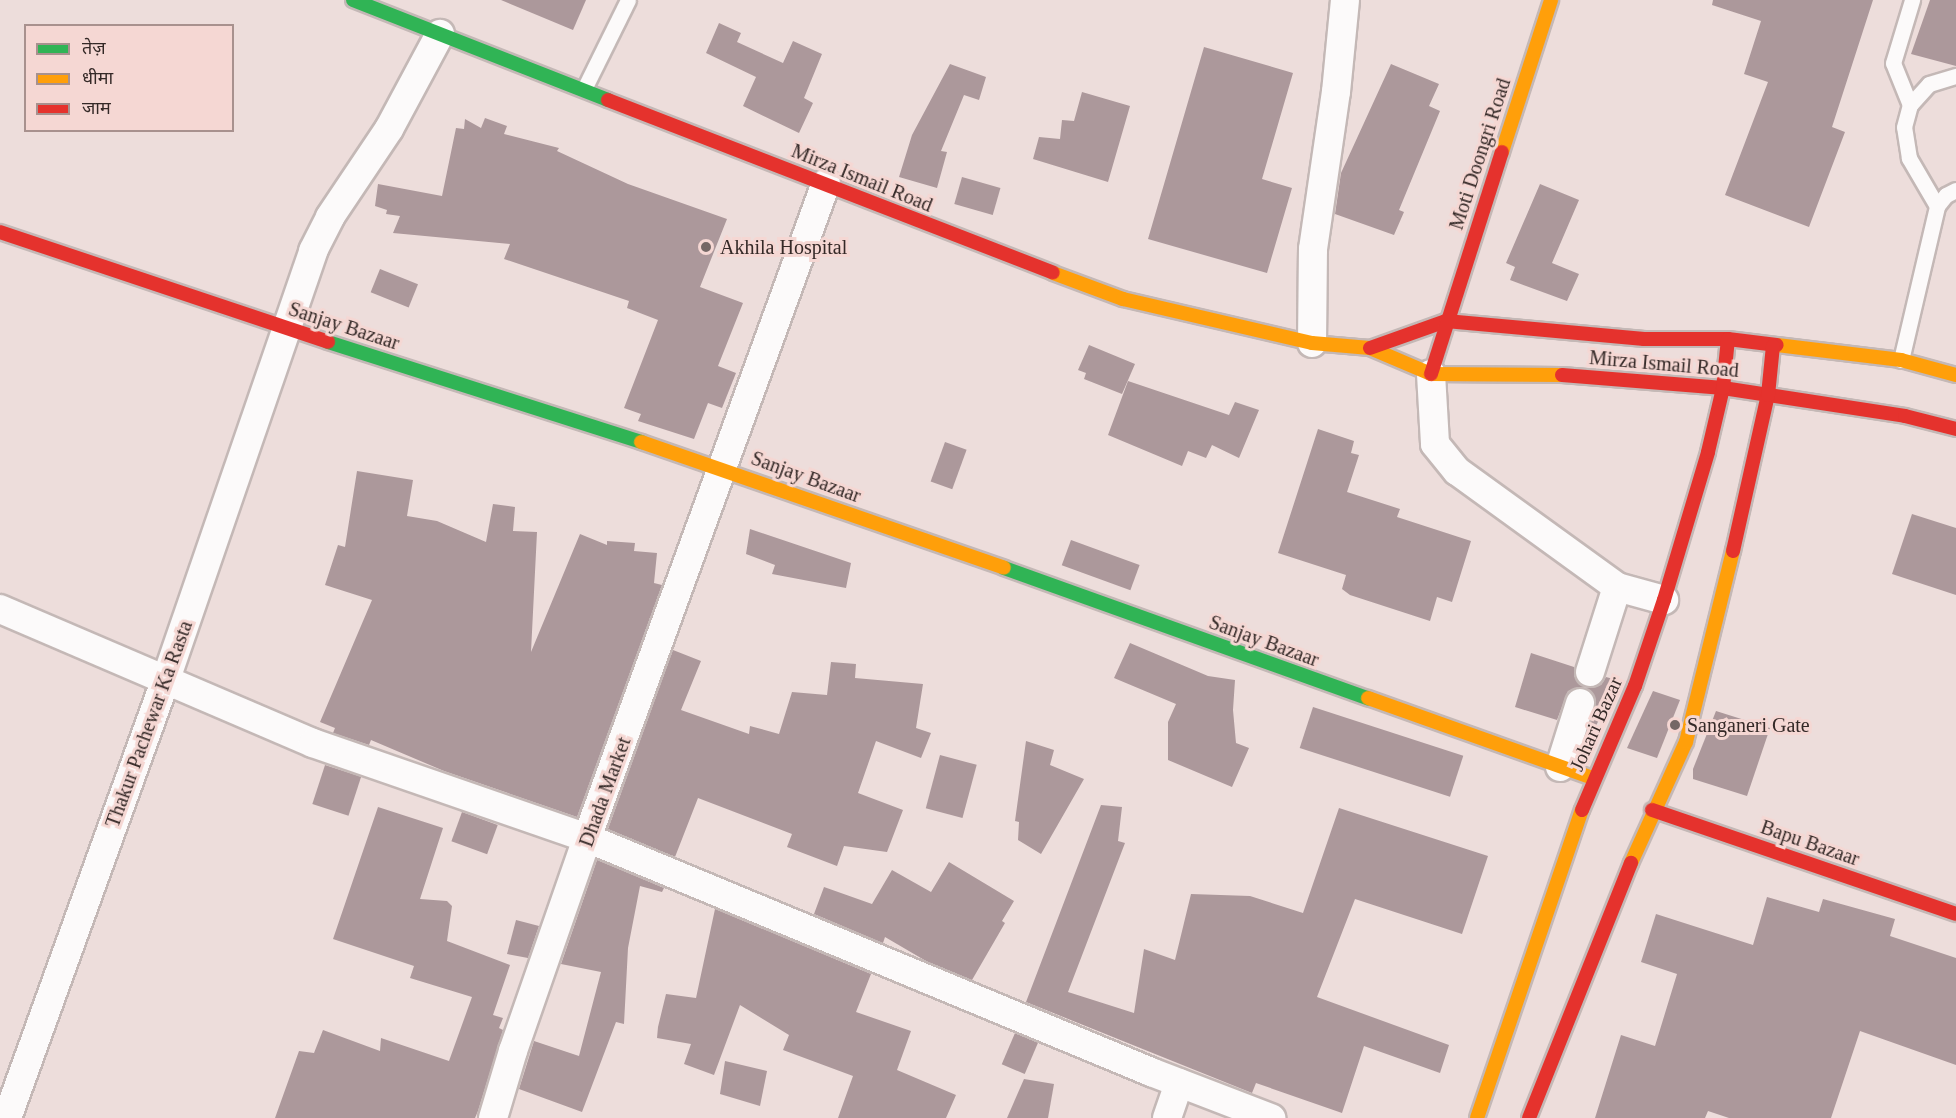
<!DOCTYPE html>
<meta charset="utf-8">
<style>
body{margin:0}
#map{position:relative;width:1956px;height:1118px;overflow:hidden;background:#eddddb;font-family:"Times New Roman","Noto Sans Devanagari",serif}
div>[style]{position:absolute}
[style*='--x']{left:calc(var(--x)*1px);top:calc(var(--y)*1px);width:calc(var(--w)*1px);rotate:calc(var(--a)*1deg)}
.building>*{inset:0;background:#ac989b;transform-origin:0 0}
.roads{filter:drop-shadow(2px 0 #c4b8b6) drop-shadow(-2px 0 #c4b8b6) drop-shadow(0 2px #c4b8b6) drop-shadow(0 -2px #c4b8b6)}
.lane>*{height:15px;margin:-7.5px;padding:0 7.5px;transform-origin:7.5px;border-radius:7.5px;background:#fcfafa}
.street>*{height:28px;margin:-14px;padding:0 14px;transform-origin:14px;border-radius:14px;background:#fcfafa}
.fast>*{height:14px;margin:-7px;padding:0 7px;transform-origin:7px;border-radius:7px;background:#30b455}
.slow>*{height:14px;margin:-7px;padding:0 7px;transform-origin:7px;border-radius:7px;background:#ff9f0a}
.jam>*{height:14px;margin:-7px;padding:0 7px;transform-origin:7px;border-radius:7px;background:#e5322d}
.dots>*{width:16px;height:16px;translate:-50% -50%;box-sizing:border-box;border:3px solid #f5d7d3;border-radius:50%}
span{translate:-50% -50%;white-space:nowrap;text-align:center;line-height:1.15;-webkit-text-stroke:6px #f5d7d3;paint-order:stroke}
.street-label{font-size:20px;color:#342927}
.poi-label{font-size:20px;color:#342927}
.left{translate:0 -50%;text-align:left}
.legend{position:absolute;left:24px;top:24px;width:210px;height:108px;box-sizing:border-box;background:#f5d7d3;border:2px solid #a8918e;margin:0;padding:8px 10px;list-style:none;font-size:18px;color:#342927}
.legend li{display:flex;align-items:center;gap:12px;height:30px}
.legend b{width:30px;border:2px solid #a8918e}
</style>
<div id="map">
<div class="building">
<i style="clip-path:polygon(501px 0,586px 0,573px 30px)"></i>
<i style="clip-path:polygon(1713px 0,1873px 0,1832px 127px,1845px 132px,1809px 227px,1725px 195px,1768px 82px,1744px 74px,1761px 21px,1712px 5px)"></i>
<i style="clip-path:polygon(1930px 0,1956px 0,1956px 66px,1911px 54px)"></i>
<i style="clip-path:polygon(719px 23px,741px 33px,737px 42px,783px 63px,793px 41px,822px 54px,804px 98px,813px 103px,799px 133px,743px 106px,756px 77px,706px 53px)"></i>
<i style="clip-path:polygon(1204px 47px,1293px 73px,1262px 179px,1292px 188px,1267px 273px,1148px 239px)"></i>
<i style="clip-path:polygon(950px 64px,986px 77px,979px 100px,964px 95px,941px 151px,947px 152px,937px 188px,899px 177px,912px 135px)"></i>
<i style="clip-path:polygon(1391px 64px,1439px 84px,1429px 106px,1440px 111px,1399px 210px,1404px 212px,1394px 235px,1335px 214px,1341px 173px)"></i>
<i style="clip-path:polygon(1082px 92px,1130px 106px,1108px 182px,1033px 159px,1039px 137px,1060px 139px,1062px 120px,1074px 121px)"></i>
<i style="clip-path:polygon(485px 118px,507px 126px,504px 134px,559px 148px,557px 151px,628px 184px,727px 219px,700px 287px,743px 303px,718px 366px,736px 373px,722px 408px,708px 403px,694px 439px,638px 421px,641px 414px,624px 408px,658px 320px,627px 308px,629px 301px,504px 259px,510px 244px,393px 233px,400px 216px,386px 214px,387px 210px,375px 206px,378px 184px,442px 196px,456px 128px,464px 129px,465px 119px,481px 128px)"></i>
<i style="left:962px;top:177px;width:40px;height:28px;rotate:16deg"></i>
<i style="clip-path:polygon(1540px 184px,1579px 200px,1552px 263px,1579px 274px,1567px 301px,1510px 280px,1515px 267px,1506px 263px)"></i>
<i style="left:380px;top:269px;width:41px;height:25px;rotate:22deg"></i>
<i style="clip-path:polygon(1089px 345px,1135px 364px,1122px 394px,1084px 379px,1086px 373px,1078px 370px)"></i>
<i style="clip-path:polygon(1128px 381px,1229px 415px,1235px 402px,1259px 410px,1239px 458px,1212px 445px,1206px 458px,1188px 451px,1182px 466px,1108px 435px)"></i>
<i style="clip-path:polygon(1318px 429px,1354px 441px,1351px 453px,1359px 455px,1347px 492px,1400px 509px,1397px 517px,1471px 541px,1452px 602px,1437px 597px,1430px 621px,1350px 595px,1342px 589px,1346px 575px,1278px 553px)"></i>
<i style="left:945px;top:442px;width:23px;height:42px;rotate:20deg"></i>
<i style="clip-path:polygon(357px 471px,413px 480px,407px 516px,437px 521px,486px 542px,493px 504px,515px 507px,513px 531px,537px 532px,531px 652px,580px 534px,607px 545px,607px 541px,635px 543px,634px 551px,657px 553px,654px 583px,662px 585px,577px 817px,444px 771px,371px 740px,369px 745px,333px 733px,335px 728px,320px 722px,372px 600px,325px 585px,338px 545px,345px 547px)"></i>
<i style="clip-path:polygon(1912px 514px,1956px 528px,1956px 595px,1892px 574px)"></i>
<i style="clip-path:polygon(750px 529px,851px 563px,846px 588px,772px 574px,775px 565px,746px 554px)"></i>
<i style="left:1071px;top:540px;width:73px;height:27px;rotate:20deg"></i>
<i style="clip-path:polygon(1130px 643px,1208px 676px,1235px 680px,1233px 710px,1236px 743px,1249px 748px,1232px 787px,1168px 760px,1168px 722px,1176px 704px,1114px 678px)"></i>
<i style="clip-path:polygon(673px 650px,701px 661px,681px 710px,749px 734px,750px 726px,779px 734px,792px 692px,827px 695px,831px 662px,856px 664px,855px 678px,923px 684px,916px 728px,931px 733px,921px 758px,876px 741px,858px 793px,903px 810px,887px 852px,844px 846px,837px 866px,787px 847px,792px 834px,698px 798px,675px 857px,608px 829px)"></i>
<i style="clip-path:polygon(1531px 653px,1574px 667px,1574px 676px,1584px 687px,1568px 691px,1557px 720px,1515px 707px)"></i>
<i style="clip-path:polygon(1606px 677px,1617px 680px,1591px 737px,1587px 736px,1596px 700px,1586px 688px,1601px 685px)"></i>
<i style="clip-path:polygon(1653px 691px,1680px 700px,1657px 758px,1627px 748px)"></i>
<i style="left:1313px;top:707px;width:158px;height:43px;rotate:18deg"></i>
<i style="clip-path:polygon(1716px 711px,1770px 728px,1747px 796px,1693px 779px,1693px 769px)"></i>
<i style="clip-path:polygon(1026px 741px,1054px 750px,1050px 765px,1084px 779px,1041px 854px,1018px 840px,1019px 822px,1015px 821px)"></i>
<i style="left:940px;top:755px;width:38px;height:55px;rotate:15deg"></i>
<i style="left:325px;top:765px;width:38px;height:41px;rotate:18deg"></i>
<i style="clip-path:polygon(1101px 805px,1122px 807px,1118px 841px,1125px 843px,1068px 992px,1134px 1013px,1144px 949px,1175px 960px,1191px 894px,1250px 896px,1303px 913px,1339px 808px,1488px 856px,1462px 934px,1355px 899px,1317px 997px,1449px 1045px,1440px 1073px,1364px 1046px,1342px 1113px,1256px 1083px,1252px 1093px,1026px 1002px)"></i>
<i style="clip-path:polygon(378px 807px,443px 828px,420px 899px,447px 901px,452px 906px,447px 941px,510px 965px,493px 1015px,503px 1018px,499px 1028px,503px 1030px,478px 1111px,475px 1118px,275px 1118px,299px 1051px,314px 1053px,323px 1030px,380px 1051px,381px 1038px,449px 1061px,472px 997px,410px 978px,414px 966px,333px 939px)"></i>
<i style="left:462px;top:812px;width:38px;height:31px;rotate:20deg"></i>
<i style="clip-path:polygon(597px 860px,664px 888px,662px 892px,640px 886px,628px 948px,624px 1024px,616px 1022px,582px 1112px,519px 1089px,534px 1041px,579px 1056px,601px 972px,561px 964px)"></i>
<i style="clip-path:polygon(949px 862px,1014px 901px,1002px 921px,1005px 923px,972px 980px,926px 961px,885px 937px,883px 943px,814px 914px,824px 887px,872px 904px,892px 870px,931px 892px)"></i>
<i style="clip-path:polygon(1767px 897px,1819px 912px,1823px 899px,1895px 919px,1890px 936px,1956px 958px,1956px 1065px,1860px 1031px,1831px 1118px,1729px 1118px,1708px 1111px,1705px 1118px,1595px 1118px,1621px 1035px,1655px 1046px,1677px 974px,1641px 962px,1656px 914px,1753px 945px)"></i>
<i style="clip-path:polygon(715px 909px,871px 974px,856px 1012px,911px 1031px,897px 1070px,956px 1095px,946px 1118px,838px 1118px,853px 1076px,783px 1050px,789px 1035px,740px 1005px,714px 1075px,684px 1064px,691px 1044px,657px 1038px,658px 1027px,666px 994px,696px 998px)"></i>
<i style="clip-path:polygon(516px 920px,539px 926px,528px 958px,507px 954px)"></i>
<i style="left:1015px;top:1033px;width:25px;height:34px;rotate:23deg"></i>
<i style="clip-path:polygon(725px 1061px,767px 1071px,760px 1106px,720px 1094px)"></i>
<i style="clip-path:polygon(1024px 1079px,1054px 1084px,1048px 1118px,1007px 1118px)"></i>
</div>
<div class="roads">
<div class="lane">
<i style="--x:584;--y:89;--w:99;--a:-63.7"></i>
<i style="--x:1910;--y:105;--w:45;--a:-112"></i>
<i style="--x:1893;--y:63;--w:66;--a:-73.2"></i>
<i style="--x:1937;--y:206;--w:56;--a:-120.3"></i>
<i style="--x:1909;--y:158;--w:31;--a:-99"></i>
<i style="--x:1904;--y:127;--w:23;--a:-75"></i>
<i style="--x:1910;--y:105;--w:28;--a:-48"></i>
<i style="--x:1929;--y:84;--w:28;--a:-17"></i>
<i style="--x:1901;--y:360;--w:158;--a:-76.8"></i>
<i style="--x:1937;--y:206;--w:14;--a:-51"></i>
<i style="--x:1946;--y:195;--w:11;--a:-27"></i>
</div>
<div class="street">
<i style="--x:1312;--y:343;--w:94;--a:-89.4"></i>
<i style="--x:1313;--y:249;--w:159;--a:-81.7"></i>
<i style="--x:1336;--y:92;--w:92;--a:-84.4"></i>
<i style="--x:1431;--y:374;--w:70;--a:86.7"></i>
<i style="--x:1435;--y:444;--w:35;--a:51"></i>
<i style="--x:1457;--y:471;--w:198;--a:35.9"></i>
<i style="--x:1617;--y:587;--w:49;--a:15.5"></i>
<i style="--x:0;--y:609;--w:340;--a:23.2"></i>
<i style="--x:313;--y:743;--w:290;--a:19.1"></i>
<i style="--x:587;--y:838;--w:611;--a:22.53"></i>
<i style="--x:1151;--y:1072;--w:129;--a:21"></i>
<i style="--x:1590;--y:672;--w:89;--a:-72.4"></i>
<i style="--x:1560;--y:767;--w:67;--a:-72.6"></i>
<i style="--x:7;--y:1118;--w:467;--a:-70.1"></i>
<i style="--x:166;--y:679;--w:453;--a:-71"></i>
<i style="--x:313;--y:251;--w:38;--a:-63"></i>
<i style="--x:330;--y:217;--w:106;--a:-56.2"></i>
<i style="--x:389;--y:129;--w:108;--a:-61.8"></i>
<i style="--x:493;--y:1118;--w:70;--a:-73.4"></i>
<i style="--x:513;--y:1051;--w:225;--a:-70.8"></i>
<i style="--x:587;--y:838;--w:697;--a:-69.95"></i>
<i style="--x:1167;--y:1118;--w:37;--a:-71"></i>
</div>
<div class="fast">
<i style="--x:353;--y:0;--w:274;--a:21.4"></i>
<i style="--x:328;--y:342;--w:329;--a:17.7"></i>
<i style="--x:1004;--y:568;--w:387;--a:19.7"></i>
</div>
<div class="slow">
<i style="--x:1502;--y:152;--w:160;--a:-72.1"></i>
<i style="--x:1053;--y:273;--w:75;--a:20.4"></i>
<i style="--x:1123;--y:299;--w:194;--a:13.1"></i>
<i style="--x:1312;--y:343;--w:58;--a:4.9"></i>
<i style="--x:1370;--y:348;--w:66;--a:23.1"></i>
<i style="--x:1431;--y:374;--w:131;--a:0.4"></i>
<i style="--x:1777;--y:345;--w:125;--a:6.9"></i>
<i style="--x:1901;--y:360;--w:57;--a:15.3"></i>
<i style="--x:641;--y:442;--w:384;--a:19.1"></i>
<i style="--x:1368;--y:698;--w:239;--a:19.6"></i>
<i style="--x:1631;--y:863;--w:133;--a:-65.6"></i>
<i style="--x:1686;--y:742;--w:197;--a:-76.2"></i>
<i style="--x:1477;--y:1118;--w:325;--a:-71.2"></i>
</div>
<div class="jam">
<i style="--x:608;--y:100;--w:477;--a:21.2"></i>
<i style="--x:0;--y:232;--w:346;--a:18.5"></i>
<i style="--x:1370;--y:348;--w:81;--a:-19.6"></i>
<i style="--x:1446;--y:321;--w:199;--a:5.2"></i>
<i style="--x:1644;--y:339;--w:84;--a:0"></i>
<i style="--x:1728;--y:339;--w:49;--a:7"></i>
<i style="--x:1431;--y:374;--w:233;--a:-72.3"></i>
<i style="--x:1562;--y:375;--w:162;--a:4.6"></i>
<i style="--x:1723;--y:388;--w:184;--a:8.7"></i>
<i style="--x:1905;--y:416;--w:53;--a:14.3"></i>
<i style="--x:1733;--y:551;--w:160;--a:-77.4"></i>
<i style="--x:1768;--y:395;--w:49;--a:-84.2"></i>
<i style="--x:1582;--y:810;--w:135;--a:-66.9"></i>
<i style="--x:1635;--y:686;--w:91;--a:-71.4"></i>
<i style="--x:1664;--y:600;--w:154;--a:-73.4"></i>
<i style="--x:1708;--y:452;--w:66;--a:-76.8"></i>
<i style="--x:1723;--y:388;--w:49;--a:-84.2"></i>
<i style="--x:1652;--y:810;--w:321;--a:18.9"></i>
<i style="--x:1529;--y:1118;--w:275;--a:-68.2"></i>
</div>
</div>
<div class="dots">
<i style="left:706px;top:247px;background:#756866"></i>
<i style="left:1675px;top:725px;background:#756866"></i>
</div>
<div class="street-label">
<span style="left:1480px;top:154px;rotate:-72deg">Moti Doongri Road</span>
<span style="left:862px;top:178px;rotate:22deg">Mirza Ismail Road</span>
<span style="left:344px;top:326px;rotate:18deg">Sanjay Bazaar</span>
<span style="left:1664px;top:364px;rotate:5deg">Mirza Ismail Road</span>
<span style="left:806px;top:477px;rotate:20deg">Sanjay Bazaar</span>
<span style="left:1264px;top:641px;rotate:20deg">Sanjay Bazaar</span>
<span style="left:149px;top:724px;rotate:-70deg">Thakur Pachewar Ka Rasta</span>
<span style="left:1596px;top:724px;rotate:-66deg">Johari Bazar</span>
<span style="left:605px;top:792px;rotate:-70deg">Dhada Market</span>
<span style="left:1810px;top:843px;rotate:19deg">Bapu Bazaar</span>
</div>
<div class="poi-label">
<span class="left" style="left:720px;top:247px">Akhila Hospital</span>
<span class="left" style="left:1687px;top:725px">Sanganeri Gate</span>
</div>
<ul class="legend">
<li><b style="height:8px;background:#30b455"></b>तेज़</li>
<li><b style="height:8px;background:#ff9f0a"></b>धीमा</li>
<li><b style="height:8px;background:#e5322d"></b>जाम</li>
</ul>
</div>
